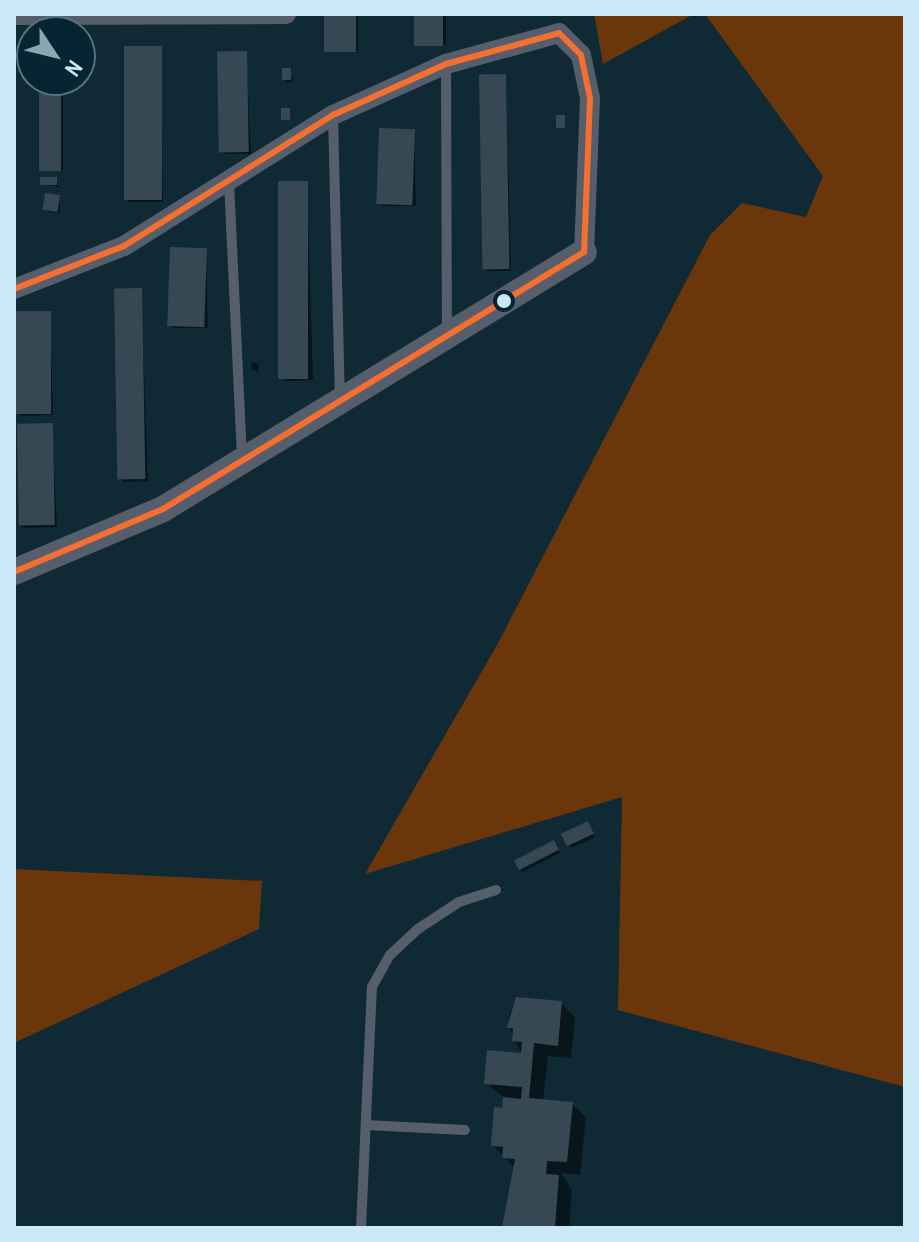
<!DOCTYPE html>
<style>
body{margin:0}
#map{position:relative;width:919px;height:1242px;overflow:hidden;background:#0f2a34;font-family:"Archivo Narrow",sans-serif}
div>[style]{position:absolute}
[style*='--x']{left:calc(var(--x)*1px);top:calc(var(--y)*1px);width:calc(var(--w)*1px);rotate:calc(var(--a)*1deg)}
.green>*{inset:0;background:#6a360a}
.shadow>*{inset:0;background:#0007;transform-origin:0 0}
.building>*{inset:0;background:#354853;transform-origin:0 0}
.service>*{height:10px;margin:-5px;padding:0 5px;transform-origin:5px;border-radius:5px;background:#565e6c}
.minor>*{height:20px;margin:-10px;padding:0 10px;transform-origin:10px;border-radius:10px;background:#565e6c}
.tertiary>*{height:26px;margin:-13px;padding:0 13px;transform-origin:13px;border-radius:13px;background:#565e6c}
.bus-1>*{height:6px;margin:-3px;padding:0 3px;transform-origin:3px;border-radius:3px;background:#f46f30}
.dots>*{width:22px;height:22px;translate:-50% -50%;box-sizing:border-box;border:4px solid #052533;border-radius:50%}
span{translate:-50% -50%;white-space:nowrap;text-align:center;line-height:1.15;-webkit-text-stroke:8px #052533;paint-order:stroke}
.frame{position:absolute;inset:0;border:16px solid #cbe8f7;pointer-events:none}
.north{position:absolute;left:16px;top:16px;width:80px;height:80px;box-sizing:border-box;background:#052533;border:2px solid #547381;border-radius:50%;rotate:125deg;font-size:22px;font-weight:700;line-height:32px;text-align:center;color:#cbe8f7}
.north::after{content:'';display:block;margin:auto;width:28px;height:36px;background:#89a6b3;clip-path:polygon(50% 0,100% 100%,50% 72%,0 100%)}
</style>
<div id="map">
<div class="green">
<i style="clip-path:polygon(594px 14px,694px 14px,603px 64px)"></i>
<i style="clip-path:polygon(705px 14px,905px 14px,905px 1087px,618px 1010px,622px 797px,365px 874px,497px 645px,710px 235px,742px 203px,806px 217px,823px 176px)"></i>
<i style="clip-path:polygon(14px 869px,262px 881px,259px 929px,14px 1043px)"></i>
</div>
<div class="shadow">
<i style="left:326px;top:14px;width:32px;height:37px"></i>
<i style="left:415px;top:14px;width:31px;height:31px"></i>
<i style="clip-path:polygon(161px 48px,163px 202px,128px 202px,125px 199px)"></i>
<i style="clip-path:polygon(246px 53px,251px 154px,224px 154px,221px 151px)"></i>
<i style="clip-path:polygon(290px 70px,293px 82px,287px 82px,284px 79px)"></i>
<i style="clip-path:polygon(506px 76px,511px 271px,487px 271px,484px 268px)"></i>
<i style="left:41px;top:80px;width:22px;height:90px"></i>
<i style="clip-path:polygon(414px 131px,416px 206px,383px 206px,380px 203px)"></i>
<i style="clip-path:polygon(56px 179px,59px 187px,42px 184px)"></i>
<i style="clip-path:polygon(307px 183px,313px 380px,286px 381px,283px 378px)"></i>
<i style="clip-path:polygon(59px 196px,60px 213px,49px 212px,46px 210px)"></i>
<i style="clip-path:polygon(206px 250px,208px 328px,174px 328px,171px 325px)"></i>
<i style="clip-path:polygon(141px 290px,148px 481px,123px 482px,120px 479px)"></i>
<i style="clip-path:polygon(50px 313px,53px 415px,21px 416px,18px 413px)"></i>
<i style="clip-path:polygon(251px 362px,259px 364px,258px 372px,251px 369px)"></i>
<i style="clip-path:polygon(52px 425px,57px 527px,24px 528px,21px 526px)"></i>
<i style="clip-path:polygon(590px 826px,595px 837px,571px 848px,569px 846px)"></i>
<i style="left:556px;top:845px;width:9px;height:43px;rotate:63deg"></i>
<i style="clip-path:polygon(561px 1003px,575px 1017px,571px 1058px,548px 1056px,543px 1101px,572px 1104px,586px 1117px,580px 1175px,561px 1173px,572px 1190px,569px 1228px,506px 1228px,515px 1168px,493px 1145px,505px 1098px,486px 1083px,522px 1055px,509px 1027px,510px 1012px)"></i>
</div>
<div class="building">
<i style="left:324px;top:14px;width:32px;height:38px"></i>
<i style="left:414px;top:14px;width:29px;height:32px"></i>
<i style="left:124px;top:46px;width:38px;height:154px"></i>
<i style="left:247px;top:51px;width:101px;height:30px;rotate:89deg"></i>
<i style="left:282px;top:68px;width:9px;height:12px"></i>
<i style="left:506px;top:74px;width:195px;height:27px;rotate:89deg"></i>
<i style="left:39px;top:80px;width:22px;height:91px"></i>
<i style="left:281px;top:108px;width:9px;height:12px"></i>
<i style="left:556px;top:115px;width:9px;height:13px"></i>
<i style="left:379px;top:128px;width:36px;height:76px;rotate:2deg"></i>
<i style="left:40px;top:177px;width:17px;height:8px"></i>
<i style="left:278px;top:181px;width:30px;height:198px"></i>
<i style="left:45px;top:193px;width:15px;height:17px;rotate:8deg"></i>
<i style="left:170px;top:247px;width:37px;height:79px;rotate:2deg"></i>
<i style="left:142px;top:288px;width:191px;height:28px;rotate:89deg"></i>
<i style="left:15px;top:311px;width:36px;height:103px"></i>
<i style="left:53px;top:423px;width:102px;height:36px;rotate:89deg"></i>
<i style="left:588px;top:821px;width:14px;height:30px;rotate:65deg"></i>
<i style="left:554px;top:840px;width:11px;height:45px;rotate:63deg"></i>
<i style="clip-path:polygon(516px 997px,562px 1001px,558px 1046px,534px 1043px,529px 1098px,573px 1102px,567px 1162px,547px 1161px,546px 1174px,559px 1175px,555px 1228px,502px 1227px,515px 1159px,502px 1158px,503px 1147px,491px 1146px,494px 1107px,502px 1108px,503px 1097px,521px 1099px,522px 1087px,484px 1084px,487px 1050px,521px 1053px,522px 1042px,512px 1041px,513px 1028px,507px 1028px)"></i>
</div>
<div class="service">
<i style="--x:446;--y:64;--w:270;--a:89.8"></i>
<i style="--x:333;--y:116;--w:284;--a:88.6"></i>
<i style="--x:229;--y:182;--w:277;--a:87.3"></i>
<i style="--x:366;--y:1125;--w:99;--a:2.9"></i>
<i style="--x:361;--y:1228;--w:241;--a:-87.4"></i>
<i style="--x:372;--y:987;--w:37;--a:-61"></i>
<i style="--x:390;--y:955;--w:38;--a:-43"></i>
<i style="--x:418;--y:929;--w:49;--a:-33.4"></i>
<i style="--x:459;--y:902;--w:39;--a:-18"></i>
</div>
<div class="minor">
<i style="--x:14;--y:15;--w:272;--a:-0.2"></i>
<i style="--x:14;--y:289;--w:118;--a:-21.4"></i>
<i style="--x:124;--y:246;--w:247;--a:-32.1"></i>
<i style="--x:333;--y:115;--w:124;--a:-24.3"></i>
<i style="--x:446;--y:64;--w:117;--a:-15.3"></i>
<i style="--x:559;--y:33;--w:31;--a:45"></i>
<i style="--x:581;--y:55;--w:44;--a:78.2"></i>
<i style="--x:590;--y:98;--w:154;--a:92.2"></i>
</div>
<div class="tertiary">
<i style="--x:14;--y:572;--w:162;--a:-22.9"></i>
<i style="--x:163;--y:509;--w:493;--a:-31.4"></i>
</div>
<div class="bus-1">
<i style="--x:14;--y:289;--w:118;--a:-21.4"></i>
<i style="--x:124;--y:246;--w:247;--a:-32.1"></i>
<i style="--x:333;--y:115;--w:124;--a:-24.3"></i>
<i style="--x:446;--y:64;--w:117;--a:-15.3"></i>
<i style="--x:559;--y:33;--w:31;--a:45"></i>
<i style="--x:581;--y:55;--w:44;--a:78.2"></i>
<i style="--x:590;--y:98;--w:154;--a:92.2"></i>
<i style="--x:584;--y:252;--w:493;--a:148.6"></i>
<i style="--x:163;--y:509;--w:162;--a:157.1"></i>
</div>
<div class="dots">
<i style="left:504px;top:301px;background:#cbe8f7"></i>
</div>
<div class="frame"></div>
<div class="north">N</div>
</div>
